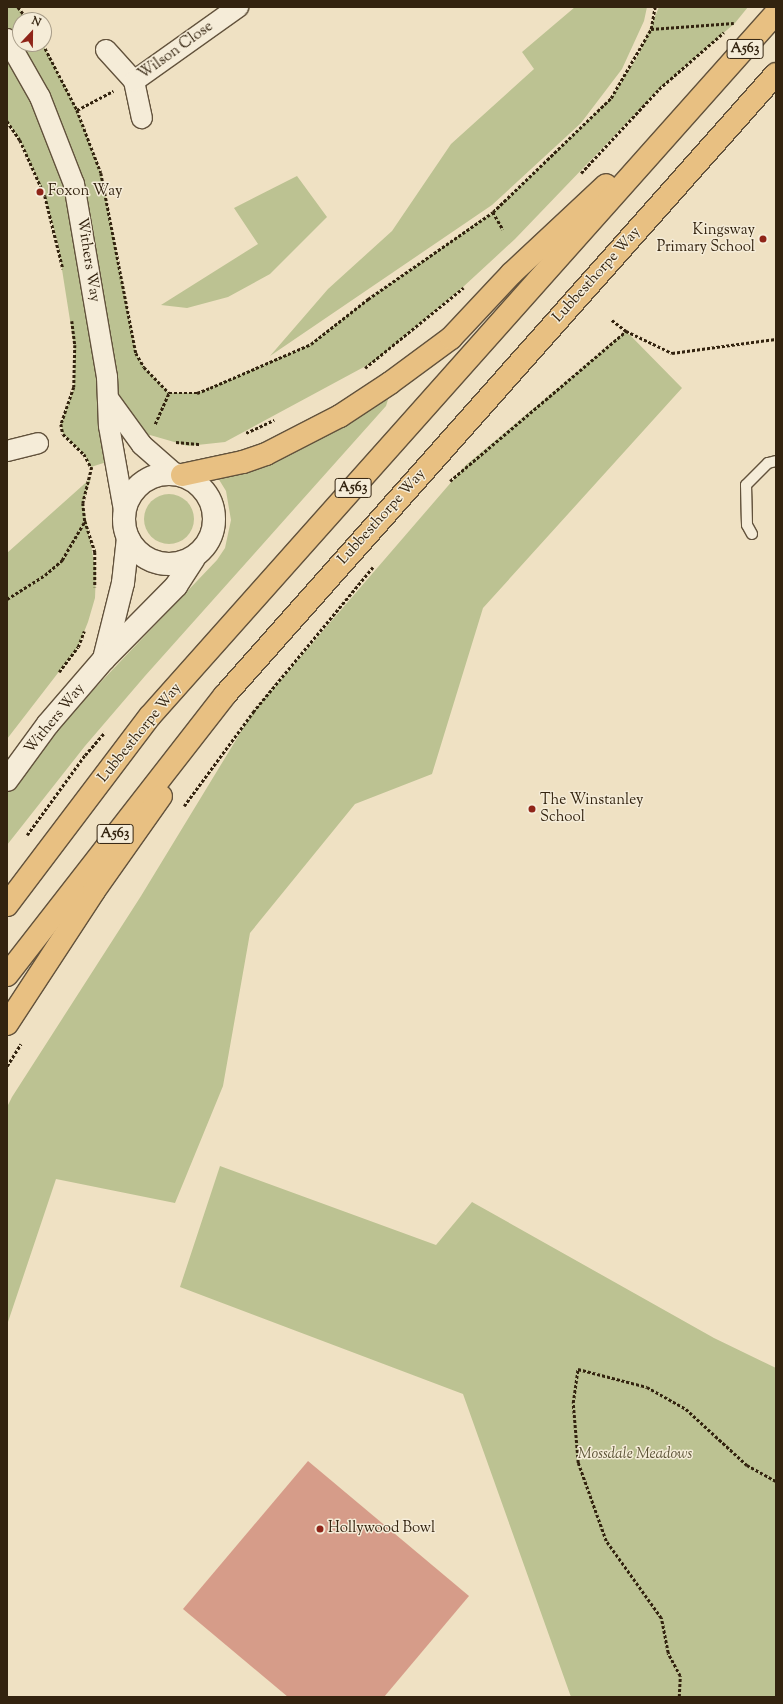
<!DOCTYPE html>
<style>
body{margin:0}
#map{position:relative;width:783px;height:1704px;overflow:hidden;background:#efe1c3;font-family:"Sorts Mill Goudy",serif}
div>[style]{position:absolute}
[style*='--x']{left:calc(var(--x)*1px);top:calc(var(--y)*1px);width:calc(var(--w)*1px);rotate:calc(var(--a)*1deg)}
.green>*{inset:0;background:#bcc292}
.round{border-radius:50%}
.building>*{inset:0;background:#d69c89}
.path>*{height:2.5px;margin-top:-1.25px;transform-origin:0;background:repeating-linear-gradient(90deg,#33230f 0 3px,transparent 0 5px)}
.roads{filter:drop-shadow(1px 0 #62523c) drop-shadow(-1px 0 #62523c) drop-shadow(0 1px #62523c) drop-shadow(0 -1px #62523c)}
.lane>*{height:10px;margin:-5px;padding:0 5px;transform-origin:5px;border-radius:5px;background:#f5ecd8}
.street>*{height:20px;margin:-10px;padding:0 10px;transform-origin:10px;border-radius:10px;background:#f5ecd8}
.secondary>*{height:22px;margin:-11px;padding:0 11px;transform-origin:11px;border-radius:11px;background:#f5ecd8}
.secondary>.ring{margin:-11px;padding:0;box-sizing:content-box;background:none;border:22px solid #f5ecd8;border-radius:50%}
.highway>*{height:22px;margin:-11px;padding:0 11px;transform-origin:11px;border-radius:11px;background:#e8c082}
.dots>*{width:11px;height:11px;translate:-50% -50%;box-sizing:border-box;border:2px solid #f5ecd8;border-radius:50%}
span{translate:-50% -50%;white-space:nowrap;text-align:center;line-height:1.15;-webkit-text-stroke:3px #f5ecd8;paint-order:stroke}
.shield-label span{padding:1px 3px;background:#f5ecd8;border:1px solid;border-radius:3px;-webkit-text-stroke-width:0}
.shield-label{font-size:14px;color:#33230f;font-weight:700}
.street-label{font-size:15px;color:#33230f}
.poi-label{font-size:15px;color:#33230f}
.left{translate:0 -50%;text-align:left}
.right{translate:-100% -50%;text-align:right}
.park-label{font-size:15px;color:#5c5336;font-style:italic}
.frame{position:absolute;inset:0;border:8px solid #33230f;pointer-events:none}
.north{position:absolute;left:12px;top:12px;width:40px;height:40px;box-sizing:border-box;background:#f5ecd8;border:1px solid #a79c88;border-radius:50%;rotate:22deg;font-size:11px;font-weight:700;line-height:16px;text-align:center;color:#33230f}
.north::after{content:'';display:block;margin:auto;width:14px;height:18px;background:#8f2418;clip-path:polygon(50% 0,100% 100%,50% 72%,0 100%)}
</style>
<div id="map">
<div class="green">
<i style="clip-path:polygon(7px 7px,18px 7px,27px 20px,20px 20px,20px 44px,43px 44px,77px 110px,101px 173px,136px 353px,144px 367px,169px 393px,197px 393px,210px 388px,311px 344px,368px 299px,493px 212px,611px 98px,639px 54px,659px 7px,748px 7px,735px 23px,659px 89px,515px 239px,463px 287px,375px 361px,225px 442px,188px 446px,150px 435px,142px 445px,110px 402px,116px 459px,91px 467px,84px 454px,63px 434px,61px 424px,74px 387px,75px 352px,58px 244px,45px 196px,20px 140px,7px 121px)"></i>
<i style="clip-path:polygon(575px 7px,647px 7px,644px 21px,622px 69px,581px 123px,492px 205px,270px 356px,328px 289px,392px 231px,451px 144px,534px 69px,522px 52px)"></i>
<i style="clip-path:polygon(297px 176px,327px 217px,270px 274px,228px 297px,187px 308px,161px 305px,258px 244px,234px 208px)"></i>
<i style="clip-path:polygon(626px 331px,682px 388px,483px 608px,432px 774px,355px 804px,250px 933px,223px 1086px,175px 1203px,56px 1179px,7px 1325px,7px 1107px,12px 1097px,141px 896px,253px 712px,466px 465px)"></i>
<i style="clip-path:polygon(390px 393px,386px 406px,145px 676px,85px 746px,7px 845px,7px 793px,57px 728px,217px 560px,225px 548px,231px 520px,226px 491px,218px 478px,255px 470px,280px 457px)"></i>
<i style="clip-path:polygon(91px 478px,83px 503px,96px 572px,95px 598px,88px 622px,78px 647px,7px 739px,7px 553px)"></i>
<i class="round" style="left:144px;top:494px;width:50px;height:50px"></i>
<i style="clip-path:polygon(220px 1166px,436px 1245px,472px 1202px,714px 1338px,776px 1368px,776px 1697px,571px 1697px,463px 1394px,180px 1287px)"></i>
</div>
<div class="building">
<i style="clip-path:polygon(308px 1461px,469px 1596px,384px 1697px,288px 1697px,183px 1609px)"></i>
</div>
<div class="path">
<i style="--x:18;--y:7;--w:16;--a:52"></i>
<i style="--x:651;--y:29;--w:83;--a:-4.1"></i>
<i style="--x:43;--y:44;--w:74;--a:62.7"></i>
<i style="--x:77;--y:110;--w:67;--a:69.1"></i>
<i style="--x:101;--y:173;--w:183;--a:79"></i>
<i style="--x:136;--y:353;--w:16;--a:60"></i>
<i style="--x:144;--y:367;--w:36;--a:46"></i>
<i style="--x:77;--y:110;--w:41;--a:-27.8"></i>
<i style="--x:7;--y:121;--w:23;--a:56"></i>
<i style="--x:20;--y:140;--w:61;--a:65.9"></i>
<i style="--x:45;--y:196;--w:75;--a:76.1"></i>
<i style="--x:581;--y:173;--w:115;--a:-47.1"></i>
<i style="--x:659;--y:89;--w:86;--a:-41.2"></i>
<i style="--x:493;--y:212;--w:20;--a:60"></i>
<i style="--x:612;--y:320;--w:18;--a:38"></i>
<i style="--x:626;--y:331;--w:51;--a:25.6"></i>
<i style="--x:672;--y:353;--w:105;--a:-7.7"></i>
<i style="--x:72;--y:321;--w:24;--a:83"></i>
<i style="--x:75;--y:345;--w:42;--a:91.4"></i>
<i style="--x:74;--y:387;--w:39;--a:109"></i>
<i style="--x:61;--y:424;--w:10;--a:79"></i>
<i style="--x:63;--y:434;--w:29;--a:44"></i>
<i style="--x:84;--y:454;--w:15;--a:62"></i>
<i style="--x:365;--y:368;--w:127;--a:-39.2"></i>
<i style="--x:155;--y:424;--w:34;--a:-66"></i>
<i style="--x:169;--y:393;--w:28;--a:0"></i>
<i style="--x:197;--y:393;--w:14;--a:-21"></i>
<i style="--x:210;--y:388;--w:110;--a:-23.5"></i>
<i style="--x:311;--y:344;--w:73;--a:-38.3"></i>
<i style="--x:368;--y:299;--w:152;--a:-34.8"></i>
<i style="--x:493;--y:212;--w:164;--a:-44"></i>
<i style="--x:611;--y:98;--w:80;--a:-59.9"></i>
<i style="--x:651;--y:29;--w:22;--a:-80"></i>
<i style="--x:246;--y:433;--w:31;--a:-25"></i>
<i style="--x:176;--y:442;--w:25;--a:5"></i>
<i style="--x:92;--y:467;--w:37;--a:104"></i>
<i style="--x:83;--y:503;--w:18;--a:84"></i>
<i style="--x:85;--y:521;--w:33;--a:72"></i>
<i style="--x:95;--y:552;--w:35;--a:90"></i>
<i style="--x:450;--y:481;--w:231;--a:-40.4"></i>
<i style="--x:7;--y:599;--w:45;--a:-32.3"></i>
<i style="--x:45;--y:575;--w:23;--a:-41"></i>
<i style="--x:62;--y:560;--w:45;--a:-59.5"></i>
<i style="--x:59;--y:672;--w:31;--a:-53"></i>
<i style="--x:78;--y:647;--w:17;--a:-69"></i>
<i style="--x:184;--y:806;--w:117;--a:-53.7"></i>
<i style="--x:253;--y:712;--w:188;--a:-50.4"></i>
<i style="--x:27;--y:835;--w:99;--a:-54.1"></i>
<i style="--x:85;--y:755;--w:30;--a:-49"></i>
<i style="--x:7;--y:1066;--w:26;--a:-58"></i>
<i style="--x:679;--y:1697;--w:21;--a:-87"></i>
<i style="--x:680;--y:1676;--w:26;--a:-118"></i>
<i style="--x:668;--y:1653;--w:36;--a:-101"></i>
<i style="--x:661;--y:1618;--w:95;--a:-125.5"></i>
<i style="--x:606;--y:1541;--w:83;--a:-109.7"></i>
<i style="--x:578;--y:1463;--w:60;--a:-94.8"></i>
<i style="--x:573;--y:1403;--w:34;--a:-82"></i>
<i style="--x:578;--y:1369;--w:71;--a:14.6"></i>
<i style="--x:647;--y:1387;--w:45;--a:29.4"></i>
<i style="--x:686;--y:1409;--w:83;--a:42.6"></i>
<i style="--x:747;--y:1465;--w:33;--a:29"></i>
</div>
<div class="roads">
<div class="lane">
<i style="--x:752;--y:534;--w:10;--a:-119"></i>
<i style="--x:747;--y:525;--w:40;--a:-91.4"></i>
<i style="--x:746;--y:485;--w:31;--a:-45"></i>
<i style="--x:768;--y:463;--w:8;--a:-14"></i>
</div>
<div class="street">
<i style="--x:7;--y:39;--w:67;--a:60.4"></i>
<i style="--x:40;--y:97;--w:93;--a:68.7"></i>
<i style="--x:74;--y:184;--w:196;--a:80.3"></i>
<i style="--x:107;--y:377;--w:49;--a:87.7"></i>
<i style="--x:109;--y:426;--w:85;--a:79.9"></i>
<i style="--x:106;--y:50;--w:42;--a:47.9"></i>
<i style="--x:134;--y:81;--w:38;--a:78"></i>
<i style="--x:134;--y:81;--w:128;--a:-35.4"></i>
<i style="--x:110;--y:401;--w:54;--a:54"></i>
<i style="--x:142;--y:445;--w:44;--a:41.3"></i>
<i style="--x:7;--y:451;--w:32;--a:-14"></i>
</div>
<div class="secondary">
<i class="ring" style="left:124px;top:474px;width:68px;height:68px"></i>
<i style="--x:104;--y:659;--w:78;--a:-76"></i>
<i style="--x:123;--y:583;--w:45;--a:-83.7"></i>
<i style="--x:7;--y:780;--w:69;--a:-53.8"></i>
<i style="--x:48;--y:724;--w:86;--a:-49.3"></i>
<i style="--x:104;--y:659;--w:103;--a:-45.4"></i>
<i style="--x:176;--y:586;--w:33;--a:-57"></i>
</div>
<div class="highway">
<i style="--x:182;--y:475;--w:62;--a:-12"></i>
<i style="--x:243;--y:462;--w:24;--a:-19"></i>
<i style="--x:266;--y:454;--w:83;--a:-27.2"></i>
<i style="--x:340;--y:416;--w:60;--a:-33.4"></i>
<i style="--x:390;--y:383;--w:76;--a:-36.4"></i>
<i style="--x:451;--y:338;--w:88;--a:-46.8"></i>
<i style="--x:511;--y:274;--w:130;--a:-43.1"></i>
<i style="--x:7;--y:905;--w:237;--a:-52.9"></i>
<i style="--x:150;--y:716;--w:941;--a:-48.32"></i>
<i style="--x:7;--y:975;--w:355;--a:-52.1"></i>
<i style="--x:225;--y:695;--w:830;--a:-48.42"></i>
<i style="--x:7;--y:1024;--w:159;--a:-56.8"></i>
<i style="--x:94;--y:891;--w:116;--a:-54.8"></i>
</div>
</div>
<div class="dots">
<i style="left:40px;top:192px;background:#8f2418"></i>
<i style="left:763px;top:239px;background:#8f2418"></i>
<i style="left:532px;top:809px;background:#8f2418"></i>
<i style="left:320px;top:1529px;background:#8f2418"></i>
</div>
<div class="shield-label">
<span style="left:745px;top:49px">A563</span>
<span style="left:353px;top:488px">A563</span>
<span style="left:115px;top:834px">A563</span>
</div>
<div class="street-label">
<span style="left:176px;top:51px;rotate:-36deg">Wilson Close</span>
<span style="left:88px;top:260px;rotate:81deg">Withers Way</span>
<span style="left:597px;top:275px;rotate:-48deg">Lubbesthorpe Way</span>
<span style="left:382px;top:517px;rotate:-48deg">Lubbesthorpe Way</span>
<span style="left:55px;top:719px;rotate:-51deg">Withers Way</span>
<span style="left:140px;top:733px;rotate:-51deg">Lubbesthorpe Way</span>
</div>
<div class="poi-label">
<span class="left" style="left:48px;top:192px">Foxon Way</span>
<span class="right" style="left:755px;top:239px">Kingsway<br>Primary School</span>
<span class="left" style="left:540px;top:809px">The Winstanley<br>School</span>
<span class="left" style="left:328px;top:1529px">Hollywood Bowl</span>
</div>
<div class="park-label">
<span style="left:635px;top:1455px">Mossdale Meadows</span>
</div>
<div class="frame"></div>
<div class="north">N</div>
</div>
